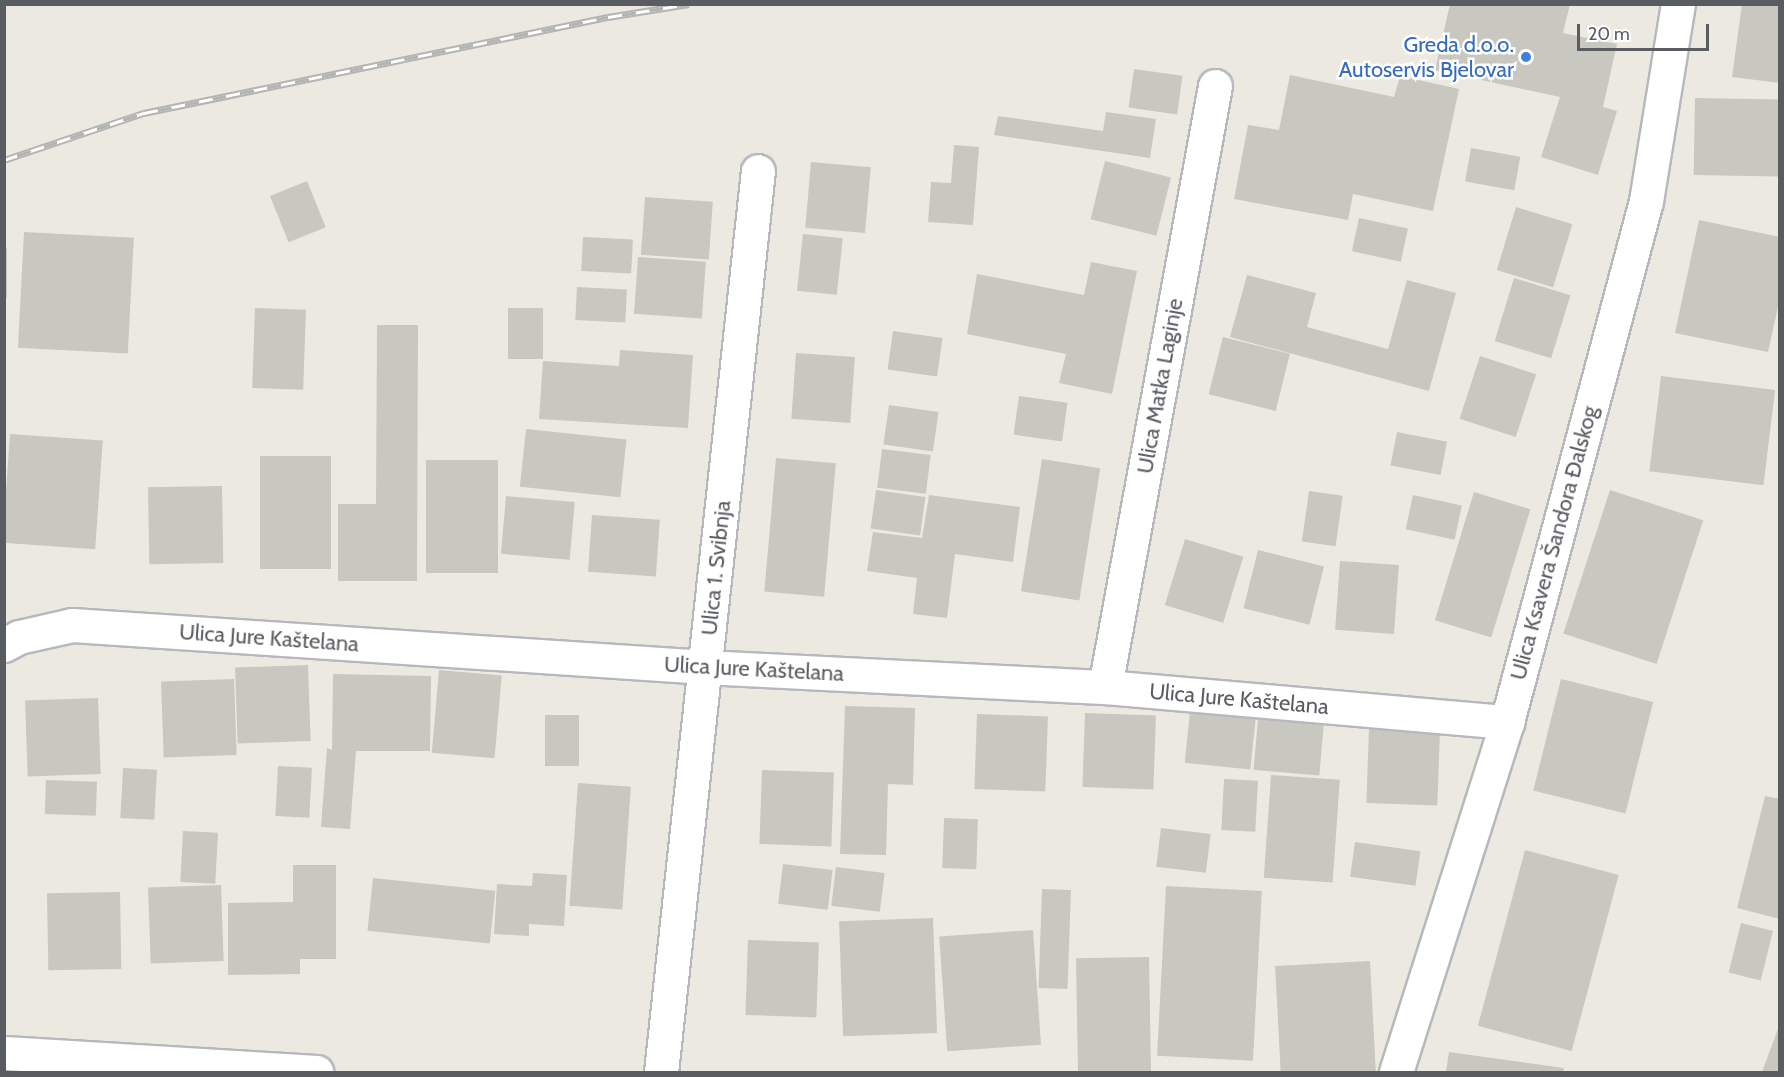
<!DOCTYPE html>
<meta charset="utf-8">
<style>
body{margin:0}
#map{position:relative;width:1784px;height:1077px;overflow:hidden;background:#eceae0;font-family:Cabin,sans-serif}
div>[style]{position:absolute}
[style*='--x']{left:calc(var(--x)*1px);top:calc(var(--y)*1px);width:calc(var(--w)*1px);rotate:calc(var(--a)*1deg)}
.building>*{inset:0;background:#c8c7c0;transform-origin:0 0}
.roads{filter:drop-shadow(2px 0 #b6b8bd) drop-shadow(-2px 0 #b6b8bd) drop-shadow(0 2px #b6b8bd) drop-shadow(0 -2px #b6b8bd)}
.minor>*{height:33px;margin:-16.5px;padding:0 16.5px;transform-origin:16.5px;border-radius:16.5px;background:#fff}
.rail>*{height:7px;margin-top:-3.5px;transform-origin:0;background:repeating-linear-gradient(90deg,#fff 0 14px,#b3b4b4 0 28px);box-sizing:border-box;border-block:2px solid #b3b4b4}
.dots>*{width:16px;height:16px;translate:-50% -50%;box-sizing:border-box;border:3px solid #fff;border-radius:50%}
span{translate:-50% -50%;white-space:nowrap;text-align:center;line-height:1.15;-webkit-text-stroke:5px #fff;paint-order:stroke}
.shop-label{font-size:22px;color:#366cbe}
.right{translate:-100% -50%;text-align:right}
.street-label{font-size:22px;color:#595c61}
.frame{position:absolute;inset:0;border:6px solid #595c61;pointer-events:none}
.scale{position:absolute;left:1577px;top:24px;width:132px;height:27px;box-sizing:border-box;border:3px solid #595c61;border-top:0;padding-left:8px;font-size:18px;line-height:21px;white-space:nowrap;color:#595c61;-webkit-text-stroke:4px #fff;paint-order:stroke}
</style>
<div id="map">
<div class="building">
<i style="clip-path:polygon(1450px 4px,1570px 4px,1563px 33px,1617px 44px,1603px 107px,1617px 111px,1598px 175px,1541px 157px,1560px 97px,1435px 70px)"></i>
<i style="clip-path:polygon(1742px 4px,1780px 4px,1780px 83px,1732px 77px)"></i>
<i style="left:1134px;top:69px;width:49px;height:39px;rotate:8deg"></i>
<i style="clip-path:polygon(1290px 75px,1394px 97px,1400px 76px,1459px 89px,1433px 211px,1353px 194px,1348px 220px,1234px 199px,1248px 125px,1279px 130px)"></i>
<i style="left:1695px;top:98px;width:85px;height:77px;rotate:1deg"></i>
<i style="clip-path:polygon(1106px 112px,1156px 119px,1150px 158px,994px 135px,998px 116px,1103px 131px)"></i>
<i style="clip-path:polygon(954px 145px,979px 147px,973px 225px,928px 222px,931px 182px,951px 183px)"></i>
<i style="left:1471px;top:148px;width:50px;height:34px;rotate:10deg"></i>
<i style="left:1105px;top:161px;width:68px;height:60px;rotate:14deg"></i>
<i style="left:811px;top:162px;width:60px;height:66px;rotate:5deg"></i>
<i style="left:307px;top:181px;width:50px;height:40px;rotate:68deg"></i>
<i style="left:645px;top:197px;width:68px;height:58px;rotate:4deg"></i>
<i style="left:1516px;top:207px;width:59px;height:66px;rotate:17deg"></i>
<i style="left:1359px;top:218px;width:50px;height:34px;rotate:12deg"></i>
<i style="clip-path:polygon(1699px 220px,1780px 237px,1780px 298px,1768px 352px,1675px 333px)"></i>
<i style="left:24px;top:232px;width:110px;height:116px;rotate:3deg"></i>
<i style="left:803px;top:234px;width:40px;height:57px;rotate:6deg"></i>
<i style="left:583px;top:237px;width:50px;height:34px;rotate:3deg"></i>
<i style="left:4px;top:248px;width:3px;height:50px"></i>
<i style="left:638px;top:257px;width:68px;height:57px;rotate:4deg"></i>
<i style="clip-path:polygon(1091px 262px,1137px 271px,1112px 394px,1059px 383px,1066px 354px,967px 334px,977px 274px,1084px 295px)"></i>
<i style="clip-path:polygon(1247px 275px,1316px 293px,1307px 327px,1388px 349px,1407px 280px,1456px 293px,1429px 391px,1230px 337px)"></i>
<i style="left:1514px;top:278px;width:59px;height:66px;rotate:17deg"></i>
<i style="left:577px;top:287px;width:50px;height:33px;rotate:3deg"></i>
<i style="left:255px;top:308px;width:51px;height:80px;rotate:2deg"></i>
<i style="left:543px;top:308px;width:51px;height:35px;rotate:90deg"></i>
<i style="clip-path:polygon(377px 325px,418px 325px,417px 581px,338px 581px,338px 504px,376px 504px)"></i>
<i style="left:893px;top:331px;width:50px;height:39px;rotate:8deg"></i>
<i style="left:1223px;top:337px;width:69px;height:59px;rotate:14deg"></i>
<i style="clip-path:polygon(620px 350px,693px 355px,688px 428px,539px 419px,543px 361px,619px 366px)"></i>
<i style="left:796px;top:353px;width:59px;height:66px;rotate:4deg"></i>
<i style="left:1480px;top:356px;width:59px;height:66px;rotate:18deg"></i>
<i style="left:1661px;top:376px;width:115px;height:96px;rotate:7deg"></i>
<i style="left:1019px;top:396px;width:49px;height:39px;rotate:8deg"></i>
<i style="left:889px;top:405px;width:50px;height:40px;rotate:8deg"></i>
<i style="left:526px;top:429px;width:101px;height:58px;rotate:6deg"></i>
<i style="left:1397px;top:432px;width:51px;height:34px;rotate:11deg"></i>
<i style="left:10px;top:434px;width:93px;height:109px;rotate:4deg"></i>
<i style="left:882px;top:449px;width:49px;height:39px;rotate:7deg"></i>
<i style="left:260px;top:456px;width:71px;height:113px"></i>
<i style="left:776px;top:458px;width:60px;height:134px;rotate:5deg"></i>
<i style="left:1042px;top:459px;width:59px;height:134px;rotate:9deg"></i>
<i style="left:426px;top:460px;width:72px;height:113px"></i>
<i style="left:222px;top:486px;width:77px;height:74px;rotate:89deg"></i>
<i style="left:876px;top:490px;width:50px;height:39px;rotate:8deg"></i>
<i style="left:1610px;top:490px;width:98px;height:151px;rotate:18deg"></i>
<i style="left:1309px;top:491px;width:34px;height:51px;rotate:8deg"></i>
<i style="left:1474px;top:492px;width:59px;height:134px;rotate:17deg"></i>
<i style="clip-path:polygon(929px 495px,1020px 507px,1013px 562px,955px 554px,947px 618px,913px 614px,917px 578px,867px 571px,873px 532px,922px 538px)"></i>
<i style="left:1413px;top:495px;width:50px;height:35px;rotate:12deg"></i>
<i style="left:506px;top:496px;width:69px;height:58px;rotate:5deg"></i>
<i style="left:592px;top:515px;width:68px;height:57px;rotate:4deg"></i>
<i style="left:1185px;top:539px;width:61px;height:69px;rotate:17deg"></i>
<i style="left:1258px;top:550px;width:68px;height:60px;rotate:14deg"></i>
<i style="left:1340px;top:561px;width:59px;height:69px;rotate:4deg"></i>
<i style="left:308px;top:665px;width:76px;height:73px;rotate:88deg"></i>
<i style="left:439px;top:670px;width:63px;height:83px;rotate:5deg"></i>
<i style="clip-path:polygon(333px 674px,431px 676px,430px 751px,356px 751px,350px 829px,321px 827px,327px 748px,332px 750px)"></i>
<i style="left:234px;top:679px;width:76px;height:73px;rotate:88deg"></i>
<i style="left:1561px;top:679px;width:95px;height:115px;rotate:14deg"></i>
<i style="left:98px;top:698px;width:76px;height:73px;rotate:88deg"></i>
<i style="clip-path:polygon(845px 706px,915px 708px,913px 785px,888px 784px,886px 855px,840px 854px)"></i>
<i style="left:1190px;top:712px;width:66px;height:51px;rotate:6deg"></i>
<i style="left:1085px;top:713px;width:71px;height:74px;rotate:2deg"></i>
<i style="left:977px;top:714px;width:71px;height:75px;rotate:2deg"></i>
<i style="left:579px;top:715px;width:51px;height:34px;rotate:90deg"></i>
<i style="left:1258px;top:719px;width:66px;height:51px;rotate:5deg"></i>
<i style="left:1369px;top:728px;width:71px;height:75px;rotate:2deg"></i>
<i style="left:278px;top:766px;width:34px;height:50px;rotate:3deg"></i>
<i style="left:123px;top:768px;width:34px;height:50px;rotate:3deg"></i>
<i style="left:762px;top:770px;width:72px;height:74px;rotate:2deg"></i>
<i style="left:1271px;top:775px;width:69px;height:103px;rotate:4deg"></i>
<i style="left:1224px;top:779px;width:34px;height:51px;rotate:3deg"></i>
<i style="left:46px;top:780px;width:51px;height:34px;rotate:2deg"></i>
<i style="left:578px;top:783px;width:53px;height:123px;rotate:4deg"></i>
<i style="clip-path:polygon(1765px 796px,1780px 799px,1780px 919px,1737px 908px)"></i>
<i style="left:944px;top:818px;width:34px;height:50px;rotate:2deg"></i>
<i style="left:1161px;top:828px;width:50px;height:39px;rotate:7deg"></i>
<i style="left:183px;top:831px;width:35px;height:51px;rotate:3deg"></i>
<i style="left:1355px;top:842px;width:66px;height:35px;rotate:8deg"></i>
<i style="left:1525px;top:850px;width:97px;height:182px;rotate:15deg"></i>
<i style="left:783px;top:864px;width:50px;height:40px;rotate:7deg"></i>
<i style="clip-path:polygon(293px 865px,336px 865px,336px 959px,300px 959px,300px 974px,228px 975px,228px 903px,293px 902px)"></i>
<i style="left:836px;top:867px;width:49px;height:39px;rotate:7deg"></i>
<i style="clip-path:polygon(533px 873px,567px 875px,564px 926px,529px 924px,529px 936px,494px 934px,497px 884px,532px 886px)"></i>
<i style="left:373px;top:878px;width:123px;height:53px;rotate:6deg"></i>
<i style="left:221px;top:885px;width:76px;height:73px;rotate:88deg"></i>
<i style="left:1166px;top:886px;width:96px;height:170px;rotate:3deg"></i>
<i style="left:1042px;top:889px;width:29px;height:99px;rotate:2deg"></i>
<i style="left:120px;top:892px;width:77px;height:73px;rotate:89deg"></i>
<i style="left:933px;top:918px;width:115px;height:94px;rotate:88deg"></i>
<i style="left:1741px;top:923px;width:33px;height:51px;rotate:14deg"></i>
<i style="left:1033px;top:930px;width:115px;height:94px;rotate:86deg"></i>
<i style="left:748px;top:940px;width:71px;height:75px;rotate:2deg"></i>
<i style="left:1149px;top:957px;width:115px;height:73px;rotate:89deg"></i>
<i style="left:1370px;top:961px;width:111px;height:95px;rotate:87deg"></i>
<i style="clip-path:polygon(1779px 1026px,1780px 1072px,1762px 1072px)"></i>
<i style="clip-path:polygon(1449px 1052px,1564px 1068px,1563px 1072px,1446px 1072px)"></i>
</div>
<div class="roads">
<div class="minor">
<i style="--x:4;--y:645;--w:17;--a:-28"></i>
<i style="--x:19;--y:637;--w:54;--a:-12.8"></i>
<i style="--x:72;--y:625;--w:635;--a:3.79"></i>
<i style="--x:706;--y:667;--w:400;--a:2.9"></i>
<i style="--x:1105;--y:687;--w:404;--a:5"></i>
<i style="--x:1105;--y:687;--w:611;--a:-79.63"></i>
<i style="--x:6;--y:1053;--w:311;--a:3.5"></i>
<i style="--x:661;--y:1072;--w:906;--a:-83.86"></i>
<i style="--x:1396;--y:1072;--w:367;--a:-72.4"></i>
<i style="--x:1507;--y:722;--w:539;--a:-75.06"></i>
<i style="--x:1646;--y:201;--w:200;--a:-80.8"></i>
</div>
</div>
<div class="rail">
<i style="--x:4;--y:160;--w:148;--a:-18.6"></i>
<i style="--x:144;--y:113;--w:474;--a:-11.7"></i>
<i style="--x:608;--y:17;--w:82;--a:-9.1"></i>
</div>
<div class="dots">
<i style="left:1526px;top:57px;background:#3f7fe0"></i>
</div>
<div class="shop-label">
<span class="right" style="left:1514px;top:57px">Greda d.o.o.<br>Autoservis Bjelovar</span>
</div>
<div class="street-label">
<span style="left:1160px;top:386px;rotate:-80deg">Ulica Matka Laginje</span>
<span style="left:1554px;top:543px;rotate:-75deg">Ulica Ksavera Šandora Đalskog</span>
<span style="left:716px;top:568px;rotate:-84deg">Ulica 1. Svibnja</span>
<span style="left:269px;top:638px;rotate:4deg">Ulica Jure Kaštelana</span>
<span style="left:754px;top:669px;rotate:3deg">Ulica Jure Kaštelana</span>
<span style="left:1239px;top:699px;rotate:5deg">Ulica Jure Kaštelana</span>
</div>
<div class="frame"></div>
<div class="scale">20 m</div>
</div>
